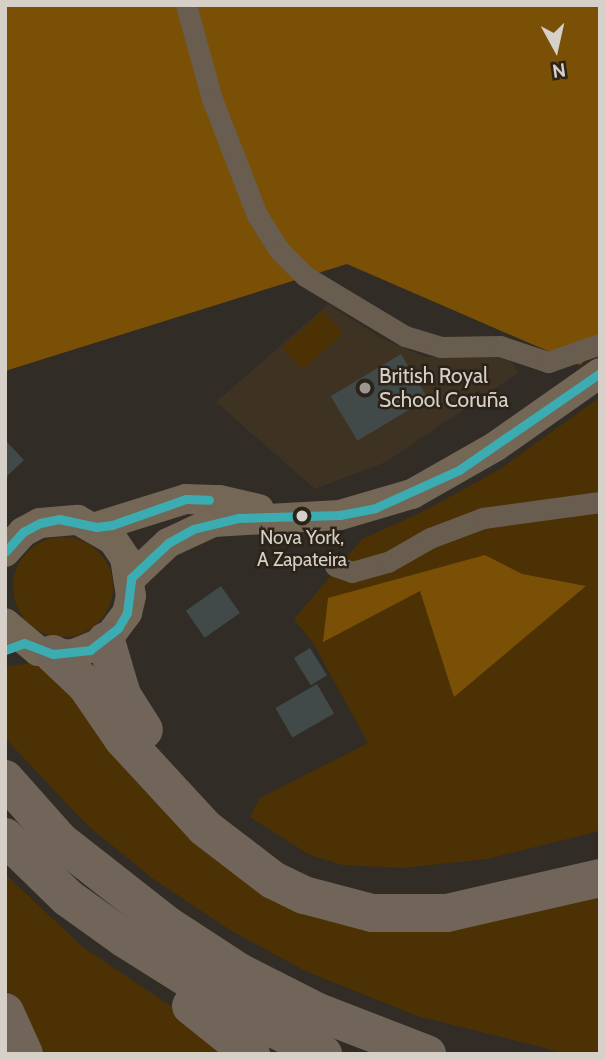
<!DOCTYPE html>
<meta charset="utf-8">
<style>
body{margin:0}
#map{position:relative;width:605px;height:1059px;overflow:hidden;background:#312c26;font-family:Cabin,sans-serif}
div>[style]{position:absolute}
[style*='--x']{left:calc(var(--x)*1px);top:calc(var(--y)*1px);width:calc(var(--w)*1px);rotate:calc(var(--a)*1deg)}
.built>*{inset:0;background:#3e3223}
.green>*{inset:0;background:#4c3105;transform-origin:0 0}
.round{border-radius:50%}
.forest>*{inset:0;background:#7a5006}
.building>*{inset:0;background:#424a49;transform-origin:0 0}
.street>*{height:21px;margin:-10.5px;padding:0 10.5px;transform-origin:10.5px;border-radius:10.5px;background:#685d4f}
.secondary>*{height:30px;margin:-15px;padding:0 15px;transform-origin:15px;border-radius:15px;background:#746756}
.highway>*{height:38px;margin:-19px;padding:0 19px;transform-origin:19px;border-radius:19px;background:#706558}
.bus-1>*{height:9px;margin:-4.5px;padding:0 4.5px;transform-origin:4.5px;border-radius:4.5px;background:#3cacb3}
.dots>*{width:19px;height:19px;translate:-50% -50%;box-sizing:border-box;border:4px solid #2c2318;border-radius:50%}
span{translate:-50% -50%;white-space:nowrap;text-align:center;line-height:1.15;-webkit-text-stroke:5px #2c2318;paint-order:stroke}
.bus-label{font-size:19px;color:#d6d0c9}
.poi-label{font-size:21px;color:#d6d0c9}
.left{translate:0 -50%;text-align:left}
.frame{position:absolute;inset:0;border:7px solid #d6d0c9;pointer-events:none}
.north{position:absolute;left:521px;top:14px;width:70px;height:70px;-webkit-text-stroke:5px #2c2318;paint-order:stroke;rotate:172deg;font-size:19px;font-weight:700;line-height:28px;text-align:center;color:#d6d0c9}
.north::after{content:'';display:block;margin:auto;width:24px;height:32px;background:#d6d0c9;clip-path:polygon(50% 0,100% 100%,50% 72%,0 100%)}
</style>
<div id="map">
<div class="built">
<i style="clip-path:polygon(328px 304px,383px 339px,425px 357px,498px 357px,513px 363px,518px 373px,386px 462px,315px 489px,216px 402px)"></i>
</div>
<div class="green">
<i style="left:323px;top:311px;width:30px;height:55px;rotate:48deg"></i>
<i style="clip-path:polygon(600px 397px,600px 831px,487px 859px,403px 868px,342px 865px,308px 854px,250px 817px,260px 798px,368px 743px,313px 643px,294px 619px,362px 539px,422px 512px,500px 469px)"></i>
<i class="round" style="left:13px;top:537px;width:100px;height:100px"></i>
<i style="clip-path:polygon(30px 663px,42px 667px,308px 909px,600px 889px,600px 1054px,569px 1054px,417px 1016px,307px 972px,230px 930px,152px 878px,87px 825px,5px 738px,5px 667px)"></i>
<i style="clip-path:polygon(5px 874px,83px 947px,224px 1042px,234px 1054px,39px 1054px,22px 1010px,5px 988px)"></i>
</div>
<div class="forest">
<i style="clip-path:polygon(5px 5px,600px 5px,600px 348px,580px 365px,347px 264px,5px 371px)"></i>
<i style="clip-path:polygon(485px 555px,522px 574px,586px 586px,454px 697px,420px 591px,323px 642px,328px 598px)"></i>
</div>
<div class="building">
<i style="left:401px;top:354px;width:52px;height:82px;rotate:59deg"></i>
<i style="clip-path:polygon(5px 440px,24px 460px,5px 478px)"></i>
<i style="left:221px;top:586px;width:33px;height:43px;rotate:55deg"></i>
<i style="left:310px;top:648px;width:32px;height:19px;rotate:58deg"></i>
<i style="left:317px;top:684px;width:34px;height:48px;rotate:60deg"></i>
</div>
<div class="street">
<i style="--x:186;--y:5;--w:98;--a:74.5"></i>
<i style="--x:212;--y:99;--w:124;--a:68.8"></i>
<i style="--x:257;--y:215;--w:41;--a:57.8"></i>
<i style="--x:279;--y:250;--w:37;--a:45"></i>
<i style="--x:305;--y:276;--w:117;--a:31"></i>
<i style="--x:405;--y:336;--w:38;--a:17"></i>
<i style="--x:441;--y:347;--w:59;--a:-1"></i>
<i style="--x:500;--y:346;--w:51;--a:18.4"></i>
<i style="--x:548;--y:362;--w:55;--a:-19.1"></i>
<i style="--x:335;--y:566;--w:18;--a:19"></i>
<i style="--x:352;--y:572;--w:37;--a:-16"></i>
<i style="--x:388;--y:562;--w:48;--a:-29.7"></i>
<i style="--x:430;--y:538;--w:57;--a:-20.7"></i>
<i style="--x:483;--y:518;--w:118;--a:-7.8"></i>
</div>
<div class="secondary">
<i style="--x:96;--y:527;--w:94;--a:-17.3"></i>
<i style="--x:186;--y:499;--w:34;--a:2"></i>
<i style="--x:220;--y:500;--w:40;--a:13"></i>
<i style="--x:5;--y:552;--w:27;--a:-48"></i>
<i style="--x:23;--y:532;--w:19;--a:-28"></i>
<i style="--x:40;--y:523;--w:38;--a:-5"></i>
<i style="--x:78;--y:520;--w:40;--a:29.7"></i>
<i style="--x:113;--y:540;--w:22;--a:56"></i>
<i style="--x:125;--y:558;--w:38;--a:81"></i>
<i style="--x:131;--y:596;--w:17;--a:103"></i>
<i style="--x:127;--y:613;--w:35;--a:127"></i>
<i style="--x:106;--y:641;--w:37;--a:158"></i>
<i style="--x:72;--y:655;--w:34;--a:-173"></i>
<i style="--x:38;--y:651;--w:43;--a:-139.7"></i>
<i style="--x:131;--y:578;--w:51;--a:-43.4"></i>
<i style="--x:168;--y:543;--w:50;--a:-25"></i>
<i style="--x:213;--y:522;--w:127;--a:-3.2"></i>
<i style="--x:340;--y:515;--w:75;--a:-16.3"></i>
<i style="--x:412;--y:494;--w:97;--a:-29.7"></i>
<i style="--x:496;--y:446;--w:127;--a:-35.1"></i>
</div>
<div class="highway">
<i style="--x:106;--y:641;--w:56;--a:73.5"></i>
<i style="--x:122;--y:695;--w:41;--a:57.8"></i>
<i style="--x:53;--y:654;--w:45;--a:43.2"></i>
<i style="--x:86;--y:685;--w:65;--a:55.6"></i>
<i style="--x:123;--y:739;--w:121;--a:47.3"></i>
<i style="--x:205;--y:828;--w:86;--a:37.4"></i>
<i style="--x:273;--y:880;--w:34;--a:26"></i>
<i style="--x:304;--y:895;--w:70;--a:14.8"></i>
<i style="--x:372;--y:913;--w:75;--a:0"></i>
<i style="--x:447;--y:913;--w:157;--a:-12.9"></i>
<i style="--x:5;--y:779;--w:83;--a:48.4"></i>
<i style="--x:60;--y:841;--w:136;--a:38.1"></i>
<i style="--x:167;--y:925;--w:86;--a:33.1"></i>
<i style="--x:239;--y:972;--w:89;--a:26.9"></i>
<i style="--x:318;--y:1012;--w:117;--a:21.1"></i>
<i style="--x:5;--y:837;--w:88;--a:44.1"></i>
<i style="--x:68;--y:898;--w:70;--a:35.7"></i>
<i style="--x:125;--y:939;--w:133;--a:32.1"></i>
<i style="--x:238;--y:1010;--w:96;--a:27.4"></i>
<i style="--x:191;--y:1006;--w:77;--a:38.7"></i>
<i style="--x:5;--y:1012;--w:46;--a:65.7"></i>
</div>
<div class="bus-1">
<i style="--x:5;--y:552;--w:27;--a:-48"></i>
<i style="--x:23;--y:532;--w:19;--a:-28"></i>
<i style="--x:40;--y:523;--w:19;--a:-12"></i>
<i style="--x:59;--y:519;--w:38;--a:12"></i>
<i style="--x:96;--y:527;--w:16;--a:-7"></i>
<i style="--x:112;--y:525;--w:78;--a:-19.4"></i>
<i style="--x:186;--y:499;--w:23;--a:2"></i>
<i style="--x:5;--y:650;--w:20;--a:-20"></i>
<i style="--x:24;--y:643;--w:31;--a:21"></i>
<i style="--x:53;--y:654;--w:37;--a:-6"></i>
<i style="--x:90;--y:650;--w:36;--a:-38"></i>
<i style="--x:118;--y:628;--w:17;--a:-59"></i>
<i style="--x:127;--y:613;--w:35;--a:-83"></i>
<i style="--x:131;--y:578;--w:51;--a:-43.4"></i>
<i style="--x:168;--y:543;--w:29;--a:-29"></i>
<i style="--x:193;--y:529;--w:46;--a:-13.7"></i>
<i style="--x:238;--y:518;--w:102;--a:-1.7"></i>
<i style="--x:340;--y:515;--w:36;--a:-11"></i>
<i style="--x:375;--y:508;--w:92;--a:-24.3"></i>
<i style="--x:459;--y:470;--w:171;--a:-34.5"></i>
</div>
<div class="dots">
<i style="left:365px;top:388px;background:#9c9790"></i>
<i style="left:302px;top:516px;background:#d6d0c9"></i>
</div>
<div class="bus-label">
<span style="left:302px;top:549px">Nova York,<br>A Zapateira</span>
</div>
<div class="poi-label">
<span class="left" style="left:379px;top:388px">British Royal<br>School Coruña</span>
</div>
<div class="frame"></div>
<div class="north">N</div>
</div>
